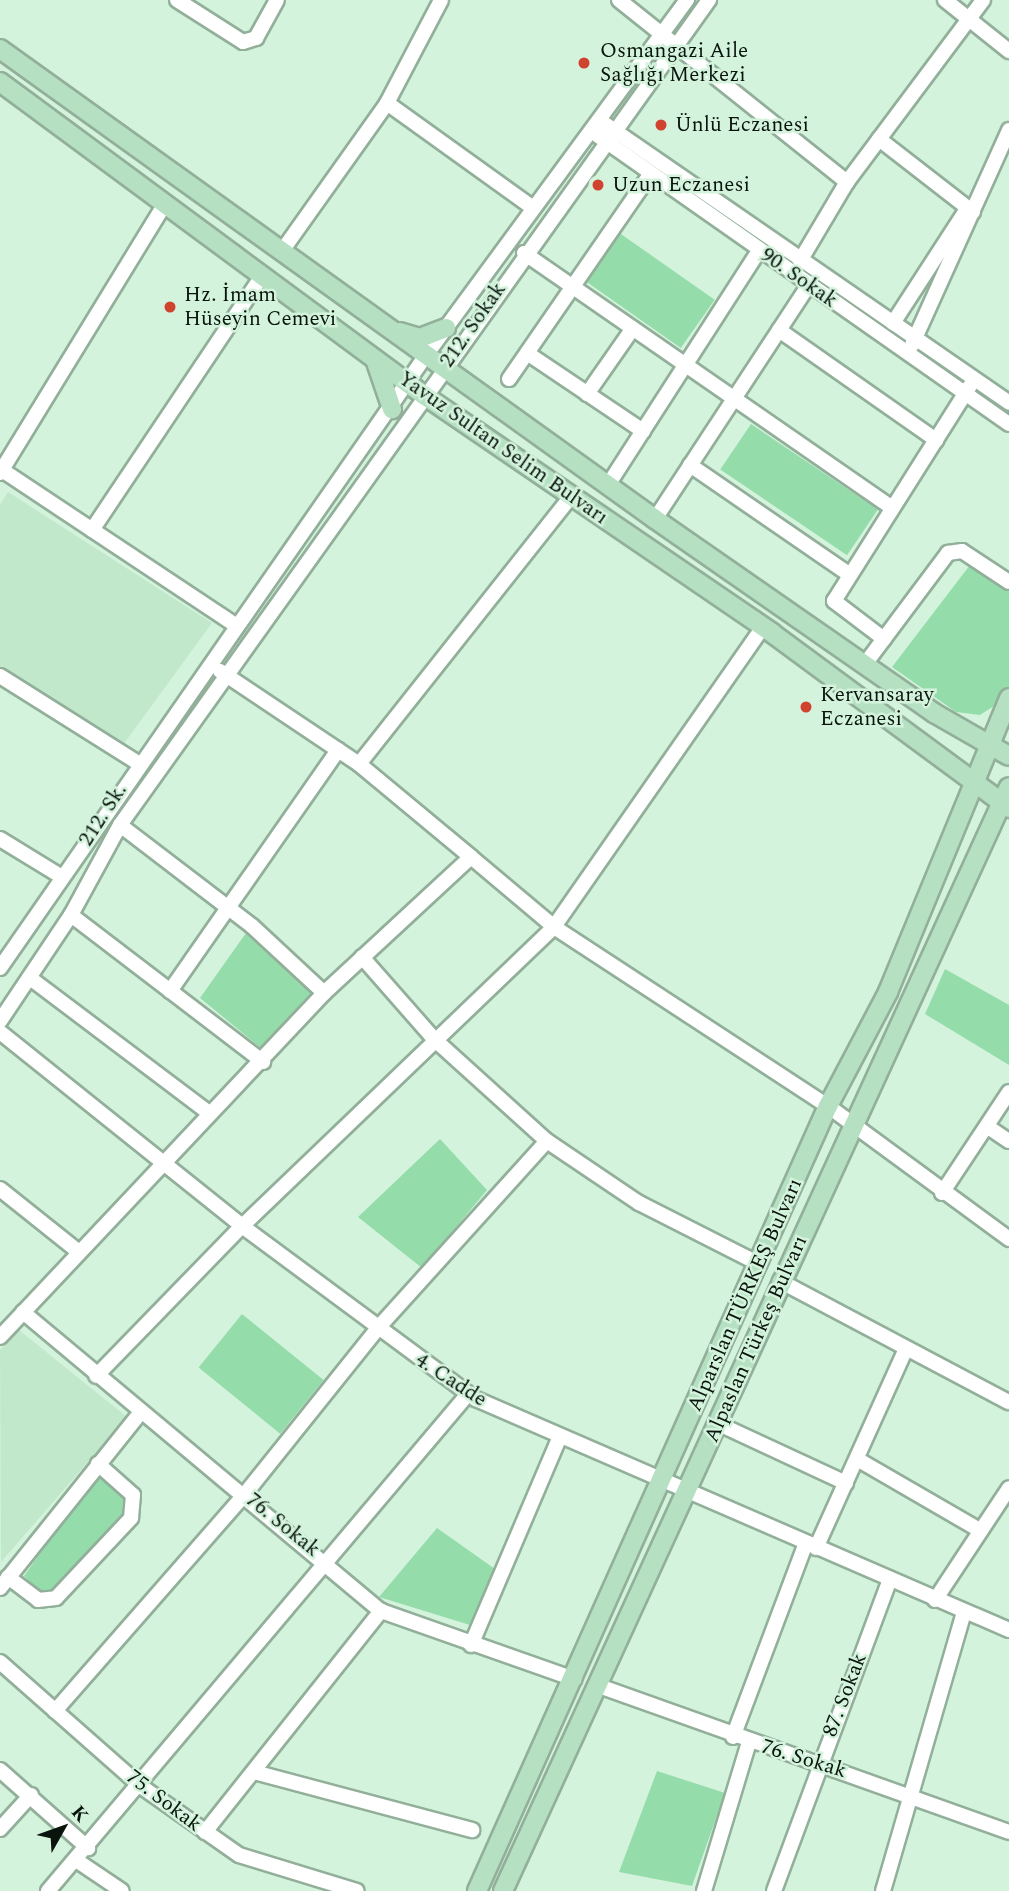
<!DOCTYPE html>
<meta charset="utf-8">
<style>
body{margin:0}
#map{position:relative;width:1009px;height:1891px;overflow:hidden;background:#d4f3dc;font-family:Spectral,serif}
div>[style]{position:absolute}
[style*='--x']{left:calc(var(--x)*1px);top:calc(var(--y)*1px);width:calc(var(--w)*1px);rotate:calc(var(--a)*1deg)}
.built>*{inset:0;background:#c2e8cc}
.green>*{inset:0;background:#95dcab;transform-origin:0 0}
.roads{filter:drop-shadow(2px 0 #92af9a) drop-shadow(-2px 0 #92af9a) drop-shadow(0 2px #92af9a) drop-shadow(0 -2px #92af9a)}
.minor>*{height:14px;margin:-7px;padding:0 7px;transform-origin:7px;border-radius:7px;background:#fff}
.major>*{height:18px;margin:-9px;padding:0 9px;transform-origin:9px;border-radius:9px;background:#b5e0c2}
.dots>*{width:19px;height:19px;translate:-50% -50%;box-sizing:border-box;border:4px solid #d4f3dc;border-radius:50%}
span{translate:-50% -50%;white-space:nowrap;text-align:center;line-height:1.15;-webkit-text-stroke:5px #d4f3dc;paint-order:stroke}
.poi-label{font-size:21px;color:#09140d}
.left{translate:0 -50%;text-align:left}
.street-label{font-size:21px;color:#09140d}
.north{position:absolute;left:28px;top:1793px;width:70px;height:70px;-webkit-text-stroke:5px #d4f3dc;paint-order:stroke;rotate:50deg;font-size:19px;font-weight:700;line-height:28px;text-align:center;color:#09140d}
.north::after{content:'';display:block;margin:auto;width:24px;height:32px;background:#09140d;clip-path:polygon(50% 0,100% 100%,50% 72%,0 100%)}
</style>
<div id="map">
<div class="built">
<i style="clip-path:polygon(8px 492px,212px 623px,120px 749px,0 672px,0 505px)"></i>
<i style="clip-path:polygon(19px 1330px,127px 1417px,1px 1562px,0 1350px)"></i>
</div>
<div class="green">
<i style="left:618px;top:232px;width:118px;height:59px;rotate:35deg"></i>
<i style="left:751px;top:424px;width:153px;height:55px;rotate:34deg"></i>
<i style="clip-path:polygon(970px 565px,1009px 589px,1009px 687px,1003px 700px,980px 715px,956px 712px,892px 667px)"></i>
<i style="clip-path:polygon(246px 933px,315px 997px,261px 1048px,200px 998px)"></i>
<i style="clip-path:polygon(945px 969px,1009px 1005px,1009px 1065px,925px 1014px)"></i>
<i style="clip-path:polygon(440px 1139px,487px 1190px,422px 1268px,358px 1217px)"></i>
<i style="left:242px;top:1314px;width:105px;height:69px;rotate:39deg"></i>
<i style="clip-path:polygon(97px 1473px,128px 1499px,126px 1509px,54px 1592px,39px 1591px,24px 1576px)"></i>
<i style="clip-path:polygon(437px 1528px,495px 1569px,470px 1625px,379px 1597px)"></i>
<i style="clip-path:polygon(657px 1771px,725px 1793px,692px 1886px,619px 1872px)"></i>
</div>
<div class="roads">
<div class="minor">
<i style="--x:177;--y:0;--w:78;--a:32.5"></i>
<i style="--x:243;--y:42;--w:14;--a:-17"></i>
<i style="--x:256;--y:38;--w:43;--a:-61.1"></i>
<i style="--x:619;--y:0;--w:292;--a:38.6"></i>
<i style="--x:945;--y:0;--w:82;--a:38.6"></i>
<i style="--x:387;--y:103;--w:180;--a:35.7"></i>
<i style="--x:605;--y:124;--w:491;--a:34.6"></i>
<i style="--x:597;--y:135;--w:503;--a:35.05"></i>
<i style="--x:879;--y:139;--w:119;--a:37.8"></i>
<i style="--x:282;--y:251;--w:181;--a:-54.6"></i>
<i style="--x:387;--y:103;--w:116;--a:-62.3"></i>
<i style="--x:524;--y:253;--w:448;--a:34.7"></i>
<i style="--x:800;--y:261;--w:92;--a:-59.3"></i>
<i style="--x:847;--y:182;--w:227;--a:-53.2"></i>
<i style="--x:893;--y:323;--w:132;--a:-57"></i>
<i style="--x:779;--y:330;--w:192;--a:35"></i>
<i style="--x:912;--y:345;--w:236;--a:-65.7"></i>
<i style="--x:527;--y:353;--w:140;--a:33.9"></i>
<i style="--x:509;--y:379;--w:250;--a:-55.4"></i>
<i style="--x:587;--y:394;--w:80;--a:-55.1"></i>
<i style="--x:690;--y:465;--w:194;--a:34.5"></i>
<i style="--x:2;--y:470;--w:282;--a:33.6"></i>
<i style="--x:0;--y:473;--w:314;--a:-58.5"></i>
<i style="--x:608;--y:485;--w:278;--a:-57.2"></i>
<i style="--x:655;--y:519;--w:280;--a:-56.7"></i>
<i style="--x:92;--y:530;--w:306;--a:-56.2"></i>
<i style="--x:763;--y:627;--w:366;--a:124.9"></i>
<i style="--x:554;--y:927;--w:327;--a:33.2"></i>
<i style="--x:828;--y:1106;--w:225;--a:36.3"></i>
<i style="--x:884;--y:639;--w:63;--a:-142.8"></i>
<i style="--x:834;--y:601;--w:254;--a:-57.7"></i>
<i style="--x:865;--y:664;--w:139;--a:-53.2"></i>
<i style="--x:948;--y:553;--w:14;--a:-8"></i>
<i style="--x:962;--y:551;--w:56;--a:33.4"></i>
<i style="--x:220;--y:671;--w:167;--a:33.8"></i>
<i style="--x:359;--y:764;--w:146;--a:39.7"></i>
<i style="--x:0;--y:676;--w:163;--a:32.2"></i>
<i style="--x:359;--y:764;--w:343;--a:-51.6"></i>
<i style="--x:120;--y:825;--w:166;--a:37.4"></i>
<i style="--x:252;--y:926;--w:98;--a:42.9"></i>
<i style="--x:0;--y:839;--w:73;--a:31.5"></i>
<i style="--x:71;--y:915;--w:242;--a:37.4"></i>
<i style="--x:362;--y:957;--w:109;--a:48.7"></i>
<i style="--x:434;--y:1039;--w:152;--a:42.1"></i>
<i style="--x:547;--y:1141;--w:111;--a:34"></i>
<i style="--x:639;--y:1203;--w:135;--a:26.9"></i>
<i style="--x:0;--y:968;--w:746;--a:-55.2"></i>
<i style="--x:426;--y:355;--w:441;--a:-53.7"></i>
<i style="--x:30;--y:978;--w:224;--a:37"></i>
<i style="--x:170;--y:991;--w:294;--a:-55.1"></i>
<i style="--x:0;--y:1021;--w:128;--a:-56.2"></i>
<i style="--x:71;--y:915;--w:102;--a:-61.4"></i>
<i style="--x:120;--y:825;--w:1014;--a:-54.48"></i>
<i style="--x:0;--y:1032;--w:310;--a:38.7"></i>
<i style="--x:242;--y:1226;--w:291;--a:36.5"></i>
<i style="--x:476;--y:1399;--w:581;--a:23.43"></i>
<i style="--x:988;--y:1127;--w:25;--a:34"></i>
<i style="--x:0;--y:1189;--w:101;--a:38.6"></i>
<i style="--x:942;--y:1193;--w:121;--a:-56.4"></i>
<i style="--x:780;--y:1281;--w:259;--a:27.9"></i>
<i style="--x:23;--y:1312;--w:466;--a:39.9"></i>
<i style="--x:381;--y:1611;--w:205;--a:19.4"></i>
<i style="--x:0;--y:1337;--w:473;--a:-46.7"></i>
<i style="--x:324;--y:993;--w:200;--a:-42.8"></i>
<i style="--x:471;--y:857;--w:109;--a:40.1"></i>
<i style="--x:554;--y:927;--w:432;--a:136.2"></i>
<i style="--x:242;--y:1226;--w:209;--a:134.2"></i>
<i style="--x:721;--y:1425;--w:138;--a:24.9"></i>
<i style="--x:857;--y:1459;--w:143;--a:30.1"></i>
<i style="--x:816;--y:1548;--w:218;--a:-65.7"></i>
<i style="--x:8;--y:1577;--w:38;--a:37"></i>
<i style="--x:38;--y:1600;--w:18;--a:-6"></i>
<i style="--x:56;--y:1598;--w:110;--a:-46.8"></i>
<i style="--x:131;--y:1518;--w:23;--a:-85"></i>
<i style="--x:133;--y:1495;--w:47;--a:-138.5"></i>
<i style="--x:0;--y:1588;--w:224;--a:-51.3"></i>
<i style="--x:935;--y:1600;--w:134;--a:-56.5"></i>
<i style="--x:471;--y:1645;--w:227;--a:-66.9"></i>
<i style="--x:0;--y:1662;--w:189;--a:41.4"></i>
<i style="--x:142;--y:1787;--w:118;--a:35"></i>
<i style="--x:239;--y:1855;--w:123;--a:17"></i>
<i style="--x:599;--y:1686;--w:435;--a:19.6"></i>
<i style="--x:55;--y:1711;--w:288;--a:-48.8"></i>
<i style="--x:245;--y:1494;--w:211;--a:-51.3"></i>
<i style="--x:377;--y:1329;--w:253;--a:-47.9"></i>
<i style="--x:733;--y:1737;--w:207;--a:-69.4"></i>
<i style="--x:0;--y:1770;--w:118;--a:41.6"></i>
<i style="--x:254;--y:1772;--w:226;--a:14.9"></i>
<i style="--x:0;--y:1829;--w:46;--a:-47.6"></i>
<i style="--x:205;--y:1832;--w:283;--a:-51.5"></i>
<i style="--x:76;--y:1860;--w:55;--a:34"></i>
<i style="--x:48;--y:1891;--w:651;--a:-49.8"></i>
<i style="--x:704;--y:1891;--w:156;--a:-73.2"></i>
<i style="--x:774;--y:1891;--w:333;--a:-69.6"></i>
<i style="--x:883;--y:1891;--w:290;--a:-73.8"></i>
</div>
<div class="major">
<i style="--x:0;--y:49;--w:806;--a:35.66"></i>
<i style="--x:655;--y:519;--w:340;--a:34.8"></i>
<i style="--x:934;--y:713;--w:86;--a:29.8"></i>
<i style="--x:0;--y:82;--w:528;--a:36.46"></i>
<i style="--x:425;--y:396;--w:420;--a:34.3"></i>
<i style="--x:772;--y:633;--w:295;--a:36.4"></i>
<i style="--x:400;--y:332;--w:21;--a:17"></i>
<i style="--x:420;--y:338;--w:28;--a:-21"></i>
<i style="--x:376;--y:362;--w:50;--a:71.2"></i>
<i style="--x:477;--y:1891;--w:860;--a:-65.91"></i>
<i style="--x:828;--y:1106;--w:129;--a:-62.2"></i>
<i style="--x:888;--y:992;--w:318;--a:-67.6"></i>
<i style="--x:503;--y:1891;--w:1214;--a:-65.38"></i>
</div>
</div>
<div class="dots">
<i style="left:584px;top:63px;background:#cf432f"></i>
<i style="left:661px;top:125px;background:#cf432f"></i>
<i style="left:598px;top:185px;background:#cf432f"></i>
<i style="left:170px;top:307px;background:#cf432f"></i>
<i style="left:806px;top:707px;background:#cf432f"></i>
</div>
<div class="poi-label">
<span class="left" style="left:600px;top:63px">Osmangazi Aile<br>Sağlığı Merkezi</span>
<span class="left" style="left:675px;top:125px">Ünlü Eczanesi</span>
<span class="left" style="left:612px;top:185px">Uzun Eczanesi</span>
<span class="left" style="left:184px;top:307px">Hz. İmam<br>Hüseyin Cemevi</span>
<span class="left" style="left:820px;top:707px">Kervansaray<br>Eczanesi</span>
</div>
<div class="street-label">
<span style="left:799px;top:278px;rotate:35deg">90. Sokak</span>
<span style="left:473px;top:325px;rotate:-55deg">212. Sokak</span>
<span style="left:503px;top:448px;rotate:35deg">Yavuz Sultan Selim Bulvarı</span>
<span style="left:103px;top:815px;rotate:-57deg">212. Sk.</span>
<span style="left:745px;top:1295px;rotate:-66deg">Alparslan TÜRKEŞ Bulvarı</span>
<span style="left:756px;top:1339px;rotate:-66deg">Alpaslan Türkeş Bulvarı</span>
<span style="left:451px;top:1380px;rotate:33deg">4. Cadde</span>
<span style="left:283px;top:1525px;rotate:39deg">76. Sokak</span>
<span style="left:845px;top:1695px;rotate:-69deg">87. Sokak</span>
<span style="left:804px;top:1759px;rotate:17deg">76. Sokak</span>
<span style="left:164px;top:1801px;rotate:37deg">75. Sokak</span>
</div>
<div class="north">K</div>
</div>
